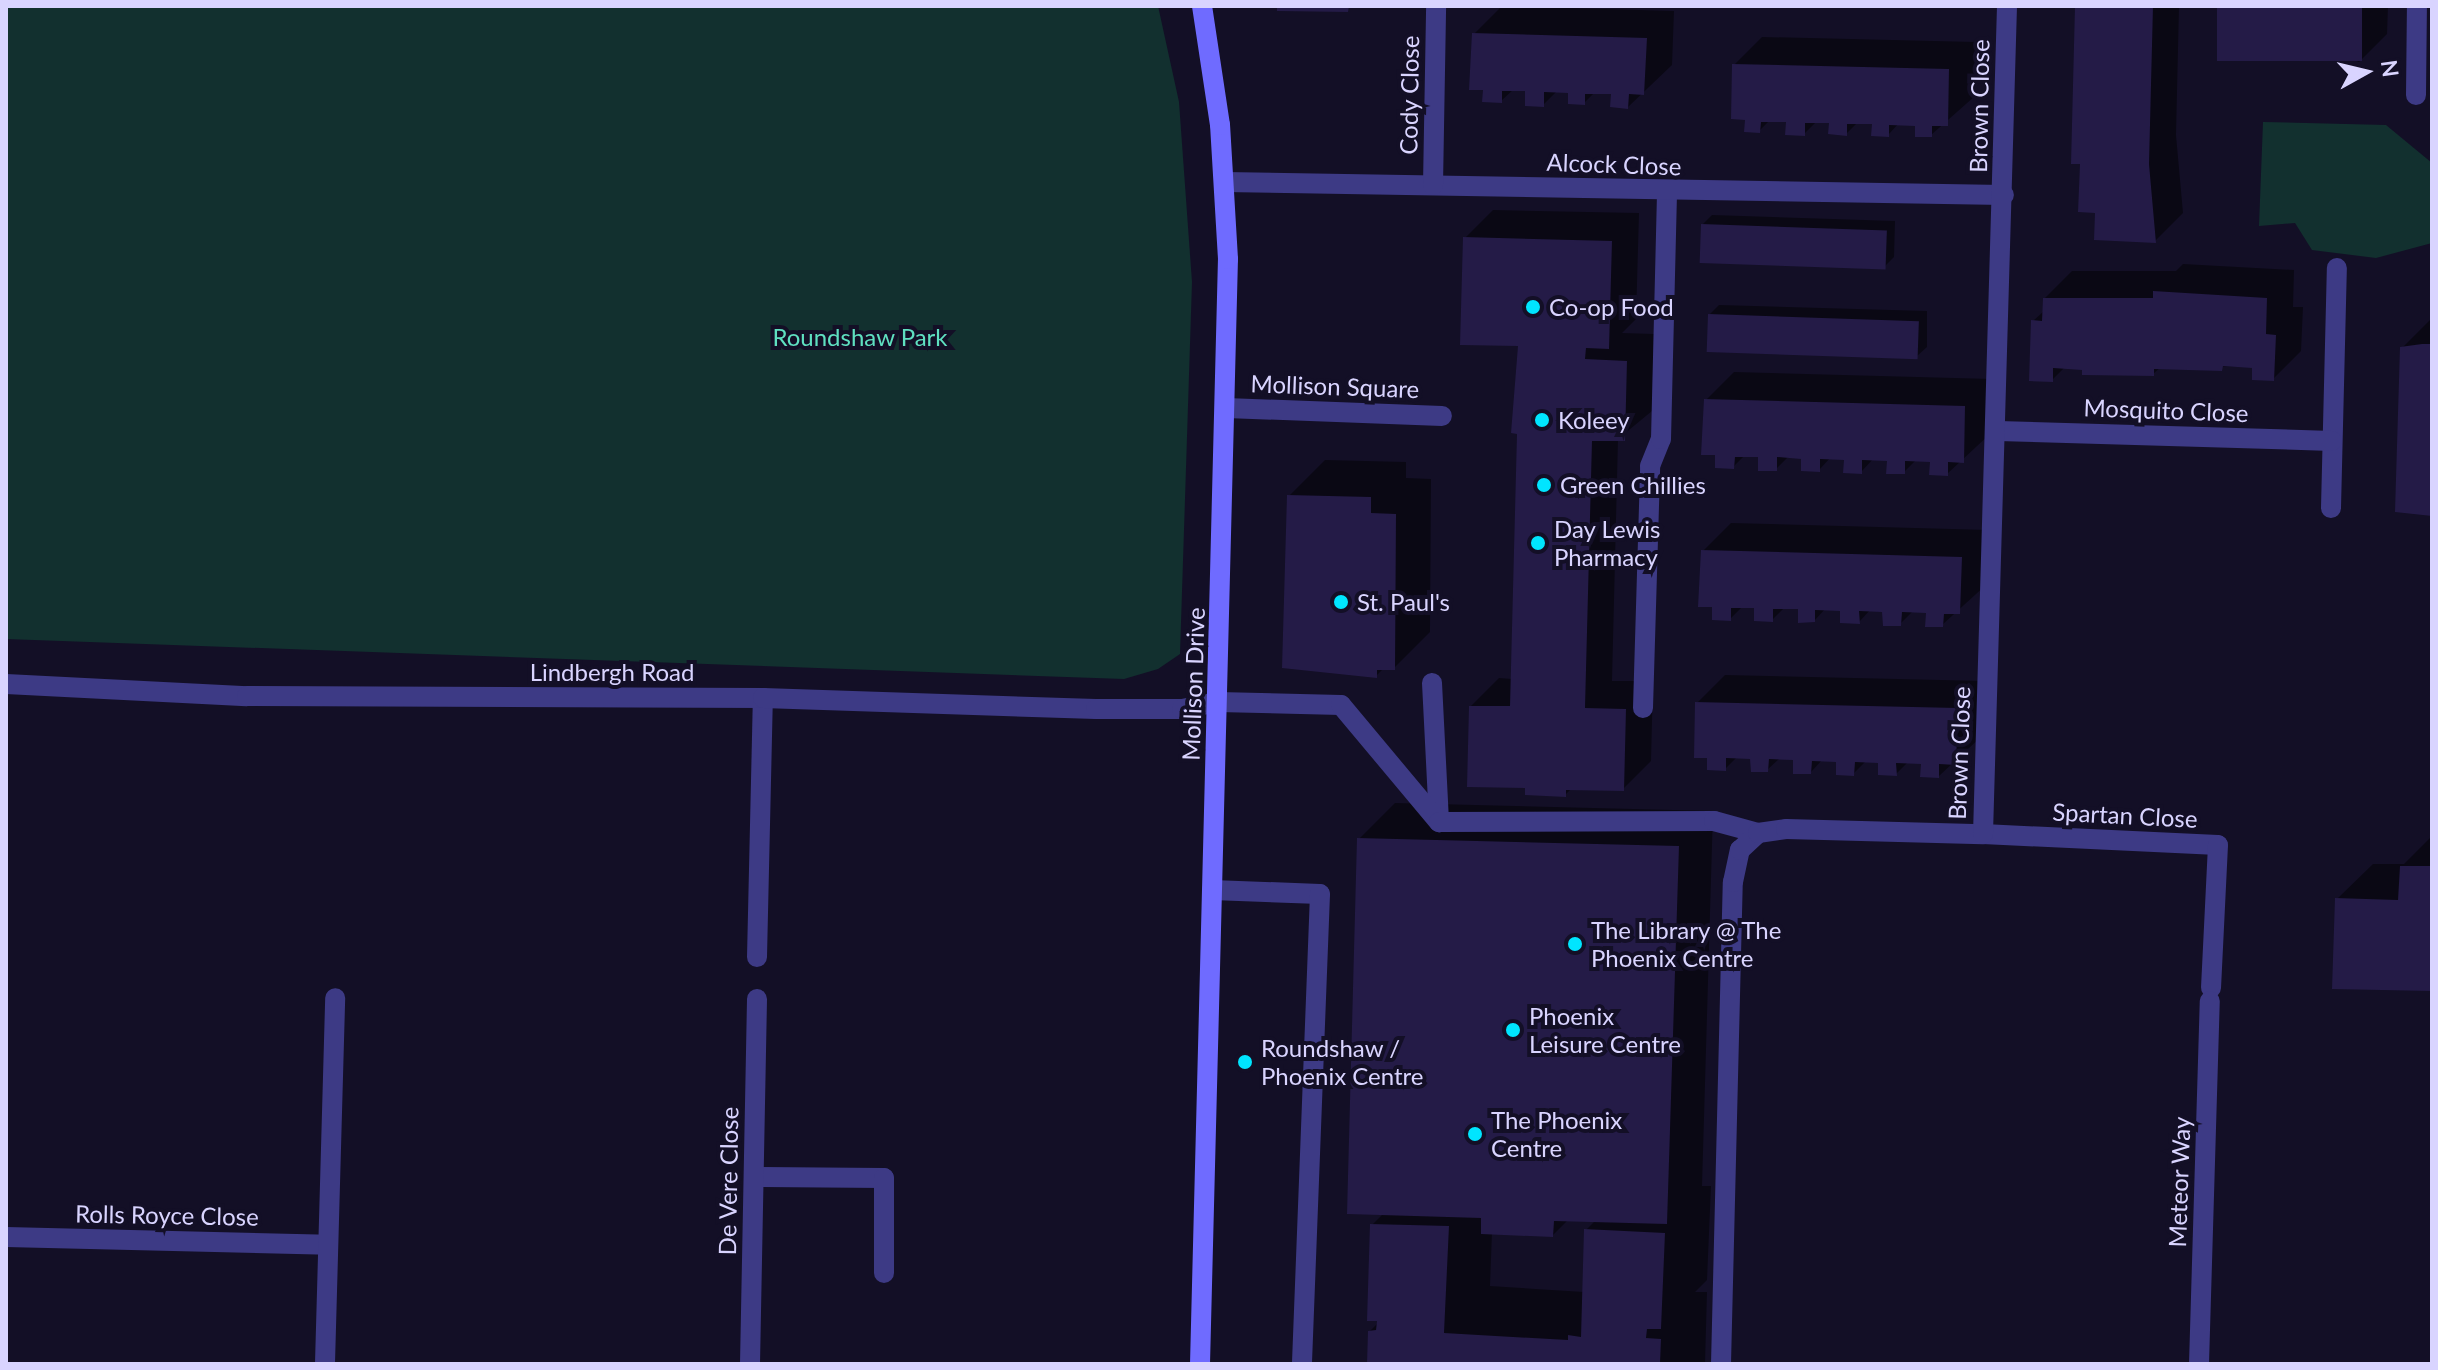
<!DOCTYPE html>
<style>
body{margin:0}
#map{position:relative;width:2438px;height:1370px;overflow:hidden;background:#130f26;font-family:Lato,sans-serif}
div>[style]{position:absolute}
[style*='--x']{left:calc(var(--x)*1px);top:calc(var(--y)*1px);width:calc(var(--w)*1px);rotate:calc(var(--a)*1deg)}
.green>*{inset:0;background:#12302f}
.shadow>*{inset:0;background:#0007}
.building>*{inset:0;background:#241b47;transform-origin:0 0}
.lane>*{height:20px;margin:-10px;padding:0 10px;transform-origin:10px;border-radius:10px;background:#3d3a85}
.street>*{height:20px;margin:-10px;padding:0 10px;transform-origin:10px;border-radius:10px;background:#3d3a85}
.secondary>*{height:20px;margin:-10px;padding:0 10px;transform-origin:10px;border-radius:10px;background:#6f6bff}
.dots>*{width:22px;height:22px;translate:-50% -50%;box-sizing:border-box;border:4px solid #130f26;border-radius:50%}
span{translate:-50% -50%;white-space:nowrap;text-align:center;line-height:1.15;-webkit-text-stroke:8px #130f26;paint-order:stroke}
.street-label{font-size:24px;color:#d9d4ff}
.poi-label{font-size:24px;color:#d9d4ff}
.left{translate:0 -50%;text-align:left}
.park-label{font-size:24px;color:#5fe0c0}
.frame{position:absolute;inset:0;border:8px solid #d9d4ff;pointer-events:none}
.north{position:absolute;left:2326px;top:32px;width:80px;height:80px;-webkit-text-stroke:6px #130f26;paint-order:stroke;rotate:82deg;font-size:22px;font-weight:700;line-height:32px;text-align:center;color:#d9d4ff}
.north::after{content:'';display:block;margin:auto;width:28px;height:36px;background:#d9d4ff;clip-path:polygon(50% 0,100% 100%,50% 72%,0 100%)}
</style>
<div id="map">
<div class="green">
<i style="clip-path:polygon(6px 6px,1158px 6px,1179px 102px,1192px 282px,1180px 654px,1158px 669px,1124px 679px,6px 639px)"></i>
<i style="clip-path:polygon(2263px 122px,2386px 125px,2432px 163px,2432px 243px,2376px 258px,2312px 250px,2295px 223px,2259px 226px)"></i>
</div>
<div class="shadow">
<i style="clip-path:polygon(1502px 6px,1674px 11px,1672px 65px,1628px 107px,1613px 92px,1595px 92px,1584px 103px,1570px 91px,1558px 90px,1543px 105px,1527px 89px,1514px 89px,1501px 101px,1485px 88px,1474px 34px)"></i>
<i style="clip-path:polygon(2077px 6px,2179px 6px,2176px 135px,2183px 213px,2155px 241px,2097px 211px)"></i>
<i style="clip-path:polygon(2219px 6px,2388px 6px,2387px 34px,2359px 62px)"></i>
<i style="clip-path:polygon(1762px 37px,1976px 42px,1975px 96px,1931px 135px,1917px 124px,1899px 123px,1888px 135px,1874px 122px,1858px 122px,1846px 134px,1831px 121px,1817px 121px,1804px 134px,1788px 120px,1770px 120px,1759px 131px,1747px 119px,1734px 65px)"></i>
<i style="clip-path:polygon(1493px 210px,1639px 213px,1636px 319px,1622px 333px,1654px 334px,1652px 411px,1618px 439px,1612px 681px,1653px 681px,1651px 761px,1623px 789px,1572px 788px,1565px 795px,1527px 786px,1471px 706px,1499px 678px,1512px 679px,1520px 344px,1465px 238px)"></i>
<i style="clip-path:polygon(1712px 215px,1895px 221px,1894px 257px,1885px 266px,1703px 224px)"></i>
<i style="clip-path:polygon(2183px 264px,2294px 270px,2293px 307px,2303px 307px,2301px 351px,2273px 379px,2254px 366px,2161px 367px,2153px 374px,2065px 367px,2052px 380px,2033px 321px,2044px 311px,2044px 299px,2072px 271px,2176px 271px)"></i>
<i style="clip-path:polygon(1719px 305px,1927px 311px,1927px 347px,1917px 356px,1710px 314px)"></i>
<i style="clip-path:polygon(2430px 320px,2432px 320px,2432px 511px,2402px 348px)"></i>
<i style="clip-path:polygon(1734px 372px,1992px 379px,1991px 433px,1947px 474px,1932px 460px,1917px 459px,1904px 472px,1889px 459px,1874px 458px,1861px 472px,1846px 458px,1831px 457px,1819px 470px,1803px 457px,1789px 456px,1776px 469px,1760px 455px,1745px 455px,1733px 467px,1706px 400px)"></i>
<i style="clip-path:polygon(1325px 460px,1406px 462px,1406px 478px,1431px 479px,1430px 632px,1394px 668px,1384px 668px,1376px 676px,1289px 496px)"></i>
<i style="clip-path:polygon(1731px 523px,1989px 530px,1987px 584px,1942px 625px,1928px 611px,1914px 610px,1900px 624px,1884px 610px,1871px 609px,1859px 622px,1842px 609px,1826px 608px,1814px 621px,1800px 607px,1785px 607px,1772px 620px,1756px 606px,1743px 606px,1730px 619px,1703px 551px)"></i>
<i style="clip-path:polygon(1725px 675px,1985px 681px,1983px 735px,1939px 776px,1923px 762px,1908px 762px,1896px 774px,1880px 761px,1867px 760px,1853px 774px,1838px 760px,1823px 759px,1811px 772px,1795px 758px,1780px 758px,1767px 770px,1752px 758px,1737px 757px,1725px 769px,1697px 703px)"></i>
<i style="clip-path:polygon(evenodd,1395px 803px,1713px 811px,1702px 1186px,1711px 1186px,1707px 1280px,1695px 1292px,1707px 1292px,1705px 1364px,1369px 1364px,1370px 1331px,1379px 1322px,1372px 1225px,1384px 1213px,1359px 839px,1395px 803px,1569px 1219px,1596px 1220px,1586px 1230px,1584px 1292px,1490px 1286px,1492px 1232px,1553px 1235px,1569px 1219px)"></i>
<i style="clip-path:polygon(2432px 836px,2432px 989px,2337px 899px,2373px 864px,2404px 864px)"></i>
</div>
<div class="building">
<i style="clip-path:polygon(1277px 6px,1349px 6px,1348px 12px,1277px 11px)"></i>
<i style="clip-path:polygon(2075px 6px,2153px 6px,2149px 164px,2156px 243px,2094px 240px,2095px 213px,2078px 212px,2080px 164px,2071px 164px)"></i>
<i style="left:2217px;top:6px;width:145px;height:55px"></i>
<i style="clip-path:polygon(1472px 33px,1647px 38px,1644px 95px,1629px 94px,1628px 109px,1610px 107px,1611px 94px,1585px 94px,1585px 105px,1568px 104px,1568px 93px,1544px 92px,1544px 107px,1525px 106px,1525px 91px,1502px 91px,1502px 103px,1482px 102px,1483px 90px,1469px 90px)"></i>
<i style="clip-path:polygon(1732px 64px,1949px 69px,1948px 126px,1932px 126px,1932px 137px,1915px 137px,1915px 126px,1889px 125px,1889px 137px,1871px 136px,1872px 124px,1847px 124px,1847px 136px,1828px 134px,1829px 123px,1805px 123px,1805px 136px,1785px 135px,1786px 122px,1761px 122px,1760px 133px,1744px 132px,1745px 120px,1731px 119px)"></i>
<i style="left:1701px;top:224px;width:186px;height:39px;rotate:2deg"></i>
<i style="clip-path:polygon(1463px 237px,1612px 241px,1609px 349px,1586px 348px,1585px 359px,1627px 361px,1625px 441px,1592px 441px,1585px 708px,1626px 709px,1624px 791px,1566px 790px,1566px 797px,1525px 795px,1525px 788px,1467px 787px,1469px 706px,1510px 706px,1517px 434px,1511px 433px,1518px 346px,1460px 345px)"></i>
<i style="clip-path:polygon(2153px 291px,2267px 298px,2266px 334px,2276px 335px,2274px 381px,2252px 380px,2252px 368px,2223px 366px,2222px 371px,2154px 369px,2154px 376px,2082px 375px,2082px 370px,2053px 368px,2053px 382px,2029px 381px,2031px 320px,2042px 321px,2043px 298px,2153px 298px)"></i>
<i style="left:1708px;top:314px;width:211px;height:38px;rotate:2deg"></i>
<i style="clip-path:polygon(2422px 344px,2432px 344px,2432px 516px,2395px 512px,2400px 347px)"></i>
<i style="clip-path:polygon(1704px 399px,1965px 406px,1964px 463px,1948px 462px,1948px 476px,1929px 475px,1930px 462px,1905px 461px,1905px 474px,1886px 474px,1887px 461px,1862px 460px,1862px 474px,1843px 473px,1844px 460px,1820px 459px,1820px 472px,1801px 471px,1801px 459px,1777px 457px,1777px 471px,1758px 471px,1758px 457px,1735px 457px,1734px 469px,1715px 468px,1715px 455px,1701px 455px)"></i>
<i style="clip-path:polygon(1287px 495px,1371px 497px,1371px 513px,1396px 514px,1395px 670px,1377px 670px,1377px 678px,1282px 668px)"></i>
<i style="clip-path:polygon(1701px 550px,1962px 557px,1960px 614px,1944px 614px,1943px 627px,1925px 627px,1926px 613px,1902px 612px,1901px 626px,1883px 626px,1882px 612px,1859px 611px,1860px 624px,1840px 623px,1840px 611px,1815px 610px,1815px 622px,1798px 623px,1798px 609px,1773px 609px,1773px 622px,1754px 621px,1754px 608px,1731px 608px,1731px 621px,1712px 620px,1712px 607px,1698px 607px)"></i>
<i style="clip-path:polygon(1695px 702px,1958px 708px,1956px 765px,1939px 764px,1939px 778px,1920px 777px,1921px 764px,1896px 763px,1897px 776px,1878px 775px,1878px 763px,1855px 762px,1854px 776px,1836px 775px,1836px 762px,1812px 761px,1811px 774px,1793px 774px,1793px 760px,1769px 759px,1768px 772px,1751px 772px,1750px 759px,1726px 758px,1726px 771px,1707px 770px,1707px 758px,1694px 758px)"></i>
<i style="clip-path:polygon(1357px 838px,1679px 846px,1667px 1224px,1554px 1221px,1553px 1237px,1481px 1234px,1481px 1218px,1347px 1214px)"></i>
<i style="clip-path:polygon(2400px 866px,2432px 866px,2432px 991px,2332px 989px,2335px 898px,2398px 900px)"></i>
<i style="clip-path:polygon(1370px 1224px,1449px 1226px,1444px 1333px,1568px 1340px,1568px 1335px,1581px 1337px,1584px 1229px,1665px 1233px,1661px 1329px,1647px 1329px,1646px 1338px,1661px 1339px,1660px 1364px,1367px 1364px,1368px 1331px,1376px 1330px,1377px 1321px,1367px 1321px)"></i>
</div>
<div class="lane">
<i style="--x:1226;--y:408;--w:216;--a:2.1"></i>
<i style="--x:2331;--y:508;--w:240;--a:-88.6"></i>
<i style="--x:1643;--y:708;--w:242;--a:-88.3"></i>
<i style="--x:1650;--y:466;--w:29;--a:-68"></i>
<i style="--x:1661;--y:439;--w:247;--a:-88.6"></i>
<i style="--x:1212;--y:890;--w:108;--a:2.1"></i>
<i style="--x:1320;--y:894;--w:470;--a:92.2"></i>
<i style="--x:757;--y:957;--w:259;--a:-88.7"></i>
<i style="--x:755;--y:1177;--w:129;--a:0.4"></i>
<i style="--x:884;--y:1178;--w:95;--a:90"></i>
</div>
<div class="street">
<i style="--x:2416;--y:95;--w:89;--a:-89.4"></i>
<i style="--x:1224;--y:182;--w:780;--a:0.95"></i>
<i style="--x:1433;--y:185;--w:179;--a:-89"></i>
<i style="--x:1998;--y:431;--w:334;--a:1.7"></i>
<i style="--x:1432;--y:683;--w:139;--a:87.1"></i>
<i style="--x:6;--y:684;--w:241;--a:2.9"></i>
<i style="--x:247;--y:696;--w:516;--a:0.22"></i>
<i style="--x:763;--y:698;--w:333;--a:1.9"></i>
<i style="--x:1096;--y:709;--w:86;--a:0"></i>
<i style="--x:1182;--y:709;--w:37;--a:-11"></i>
<i style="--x:1218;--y:702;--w:123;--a:1.4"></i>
<i style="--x:1341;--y:705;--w:153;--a:50.1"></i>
<i style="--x:1439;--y:822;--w:275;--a:-0.2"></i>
<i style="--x:1714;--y:821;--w:46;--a:15.3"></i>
<i style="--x:1983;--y:834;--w:235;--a:2.7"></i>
<i style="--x:2218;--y:845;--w:143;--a:92.8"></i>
<i style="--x:6;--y:1237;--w:322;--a:1.4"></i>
<i style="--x:325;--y:1363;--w:365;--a:-88.4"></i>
<i style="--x:750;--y:1364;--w:365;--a:-88.9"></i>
<i style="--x:1721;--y:1364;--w:482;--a:-88.6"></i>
<i style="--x:1733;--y:882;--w:33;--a:-78"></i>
<i style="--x:1740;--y:850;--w:25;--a:-43"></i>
<i style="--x:1758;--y:833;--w:28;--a:-8"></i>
<i style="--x:1786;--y:829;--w:197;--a:1.5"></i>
<i style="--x:1983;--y:834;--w:828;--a:-88.34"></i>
<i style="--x:2199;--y:1364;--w:363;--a:-88.3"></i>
</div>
<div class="secondary">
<i style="--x:1200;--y:1364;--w:1105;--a:-88.55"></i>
<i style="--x:1228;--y:259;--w:134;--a:-93.4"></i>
<i style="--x:1220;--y:125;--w:120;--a:-98.6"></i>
</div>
<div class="dots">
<i style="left:1533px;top:307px;background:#00e5ff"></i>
<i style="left:1542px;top:420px;background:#00e5ff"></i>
<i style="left:1544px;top:485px;background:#00e5ff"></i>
<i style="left:1538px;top:543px;background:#00e5ff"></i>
<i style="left:1341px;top:602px;background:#00e5ff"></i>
<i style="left:1575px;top:944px;background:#00e5ff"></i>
<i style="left:1513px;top:1030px;background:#00e5ff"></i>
<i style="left:1245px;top:1062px;background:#00e5ff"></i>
<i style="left:1475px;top:1134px;background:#00e5ff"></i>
</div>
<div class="street-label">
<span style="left:1409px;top:95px;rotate:-89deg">Cody Close</span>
<span style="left:1979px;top:106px;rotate:-89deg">Brown Close</span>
<span style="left:1614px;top:164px;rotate:2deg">Alcock Close</span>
<span style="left:1335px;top:386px;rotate:2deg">Mollison Square</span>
<span style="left:2166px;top:410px;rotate:2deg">Mosquito Close</span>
<span style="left:612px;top:672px">Lindbergh Road</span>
<span style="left:1193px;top:684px;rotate:-88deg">Mollison Drive</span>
<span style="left:1959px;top:753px;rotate:-88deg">Brown Close</span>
<span style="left:2125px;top:815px;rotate:3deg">Spartan Close</span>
<span style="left:728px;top:1181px;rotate:-89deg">De Vere Close</span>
<span style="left:2179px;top:1182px;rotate:-88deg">Meteor Way</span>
<span style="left:167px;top:1215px;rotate:1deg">Rolls Royce Close</span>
</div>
<div class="poi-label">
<span class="left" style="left:1549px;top:307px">Co-op Food</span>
<span class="left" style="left:1558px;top:420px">Koleey</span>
<span class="left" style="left:1560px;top:485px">Green Chillies</span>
<span class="left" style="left:1554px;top:543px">Day Lewis<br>Pharmacy</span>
<span class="left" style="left:1357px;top:602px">St. Paul's</span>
<span class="left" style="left:1591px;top:944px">The Library @ The<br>Phoenix Centre</span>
<span class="left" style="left:1529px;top:1030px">Phoenix<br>Leisure Centre</span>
<span class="left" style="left:1261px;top:1062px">Roundshaw /<br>Phoenix Centre</span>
<span class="left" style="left:1491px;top:1134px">The Phoenix<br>Centre</span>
</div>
<div class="park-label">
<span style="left:860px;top:337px">Roundshaw Park</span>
</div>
<div class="frame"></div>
<div class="north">N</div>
</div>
